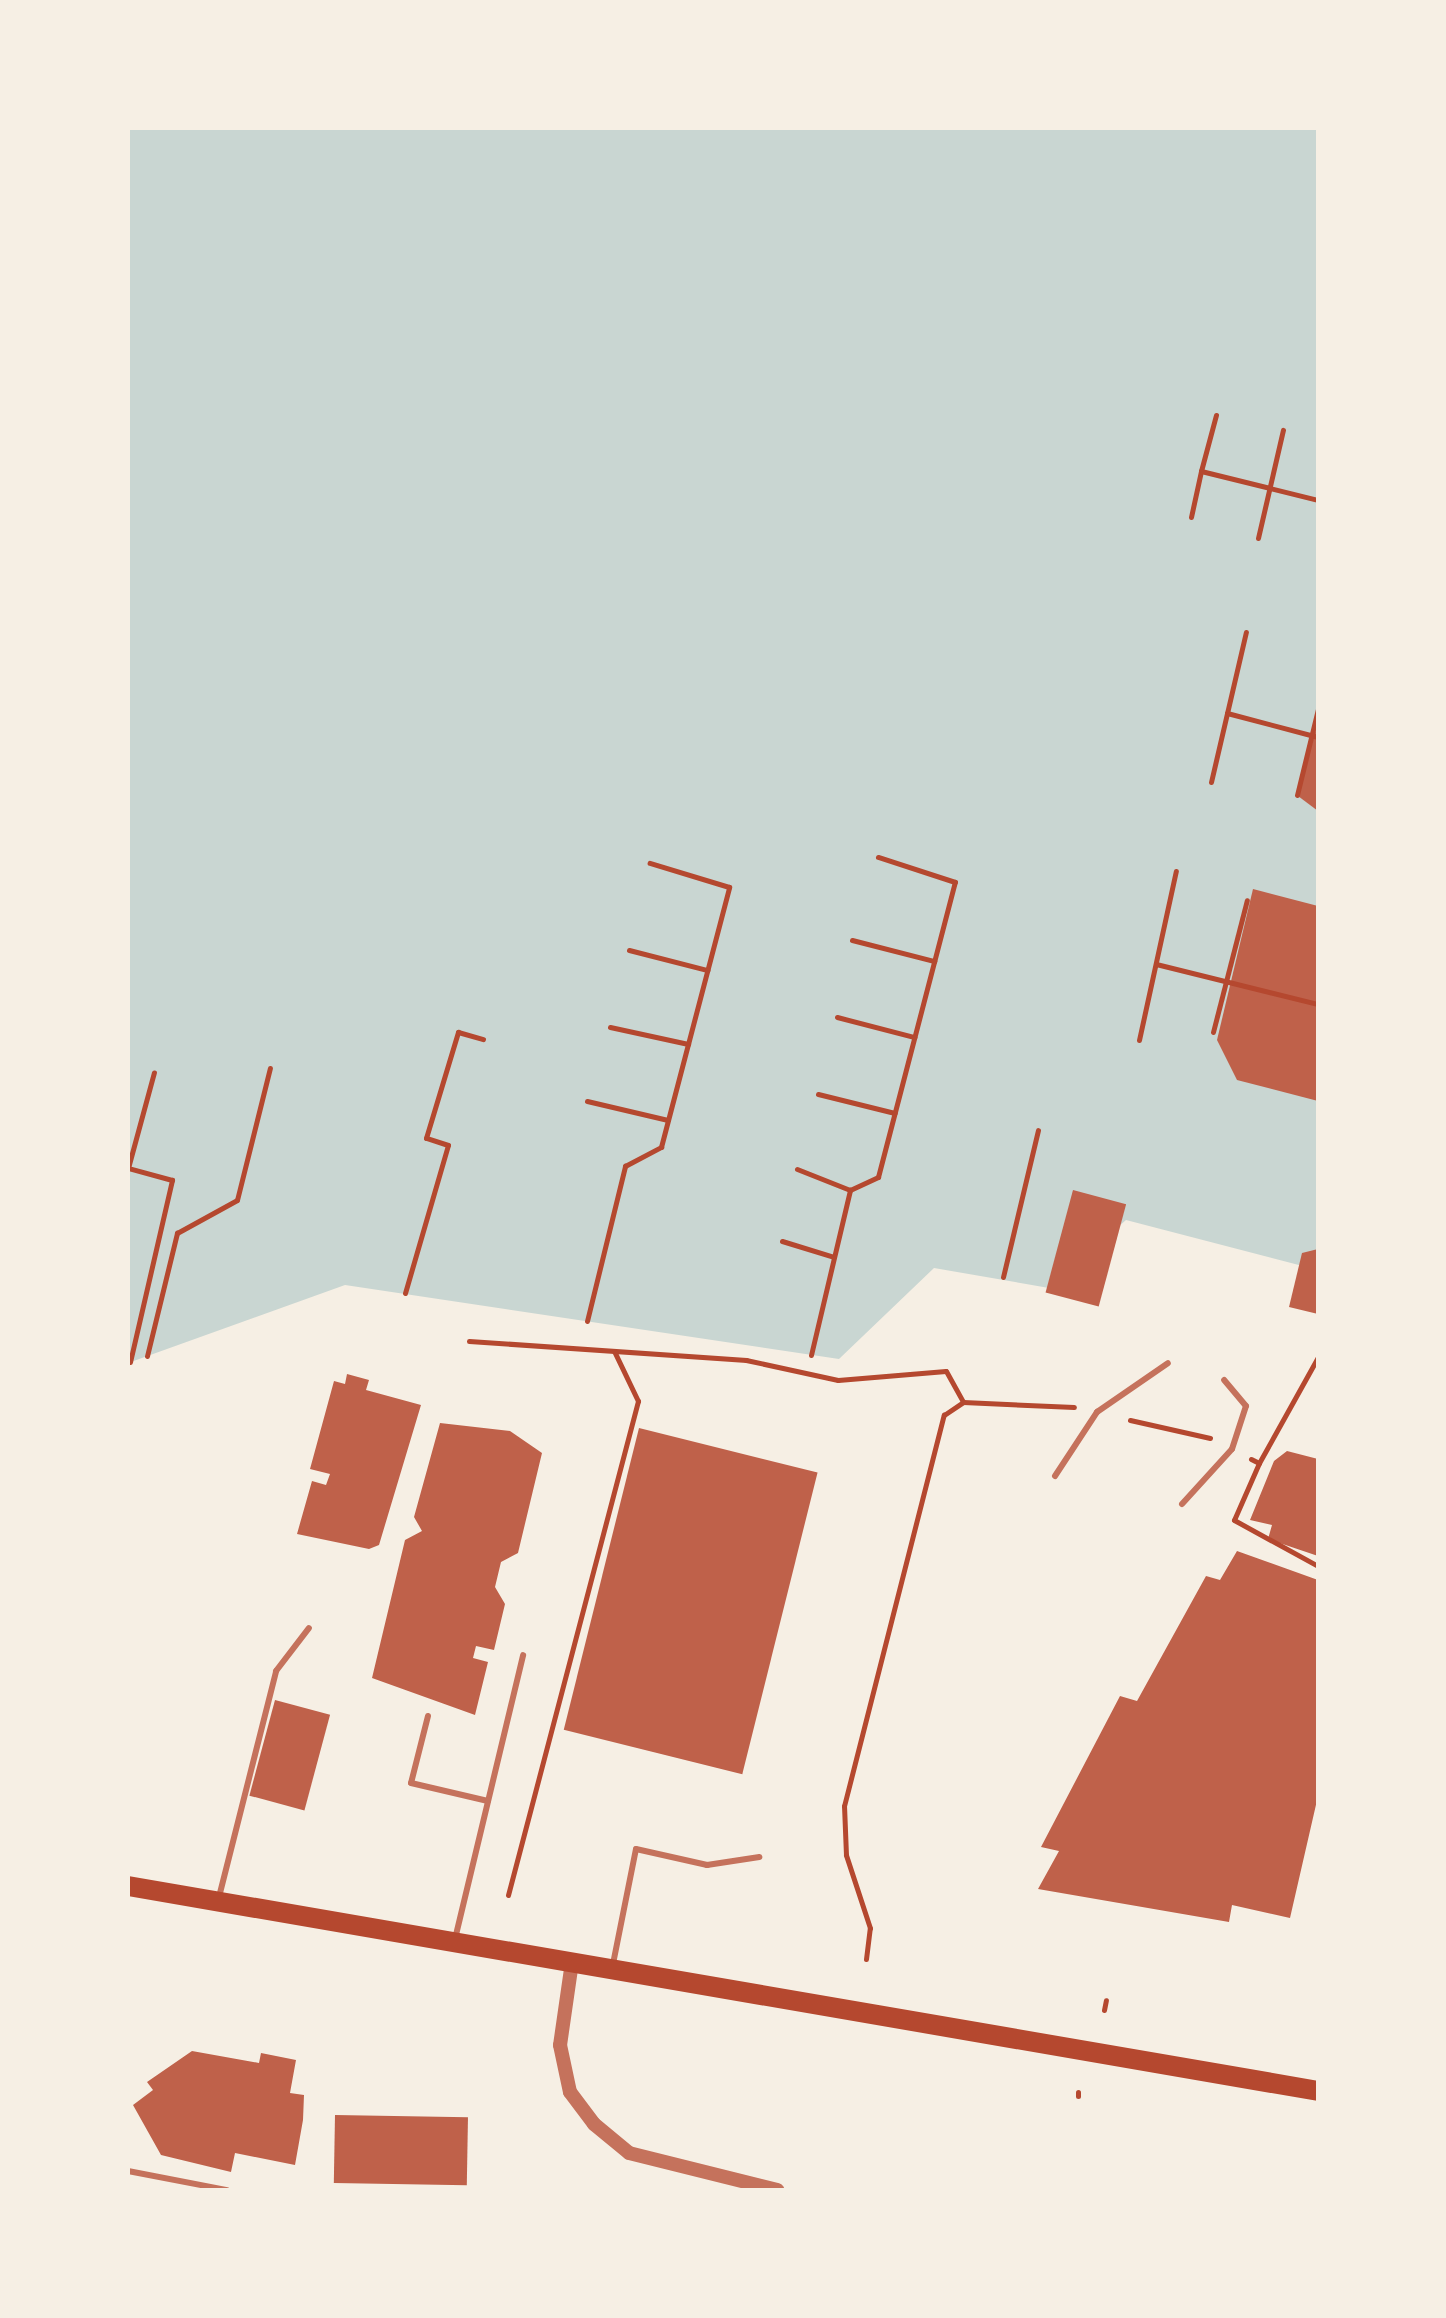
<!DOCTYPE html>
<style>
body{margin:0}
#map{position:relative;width:1446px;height:2318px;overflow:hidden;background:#f6efe4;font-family:Arial,sans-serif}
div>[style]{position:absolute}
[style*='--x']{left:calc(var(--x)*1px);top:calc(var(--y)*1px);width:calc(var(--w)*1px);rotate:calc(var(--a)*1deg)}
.water>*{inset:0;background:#c9d6d2}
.building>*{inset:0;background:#bf614a;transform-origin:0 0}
.path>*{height:5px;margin:-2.5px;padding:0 2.5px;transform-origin:2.5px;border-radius:2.5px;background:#b5482f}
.service>*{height:6px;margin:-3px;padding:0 3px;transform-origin:3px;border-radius:3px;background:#c5725c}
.tertiary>*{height:14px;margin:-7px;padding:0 7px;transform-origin:7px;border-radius:7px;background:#c5725c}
.primary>*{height:20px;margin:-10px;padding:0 10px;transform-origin:10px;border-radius:10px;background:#b5482f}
span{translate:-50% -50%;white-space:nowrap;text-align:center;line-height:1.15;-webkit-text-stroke:6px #f6efe4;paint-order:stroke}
.frame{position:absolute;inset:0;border:130px solid #f6efe4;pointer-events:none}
</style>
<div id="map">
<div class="water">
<i style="clip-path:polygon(128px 128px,1318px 128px,1318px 1270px,1126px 1220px,1049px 1288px,934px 1268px,839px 1359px,345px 1285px,128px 1363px)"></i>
</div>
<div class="building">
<i style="clip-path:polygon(1317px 725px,1318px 725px,1318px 811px,1298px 796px)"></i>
<i style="clip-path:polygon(1253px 889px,1318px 906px,1318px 1101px,1237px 1080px,1217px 1040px)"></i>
<i style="left:1073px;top:1190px;width:55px;height:106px;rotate:15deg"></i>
<i style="clip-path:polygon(1318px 1249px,1318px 1314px,1289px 1307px,1302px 1253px)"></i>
<i style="clip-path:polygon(347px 1374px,369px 1380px,366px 1390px,421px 1405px,379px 1545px,369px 1549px,297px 1534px,312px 1481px,326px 1485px,330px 1474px,310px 1469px,334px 1381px,345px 1384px)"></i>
<i style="clip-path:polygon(440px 1423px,510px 1431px,542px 1453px,518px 1553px,501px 1562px,495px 1587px,505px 1604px,494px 1650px,476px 1646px,473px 1658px,488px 1662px,475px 1715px,372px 1678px,405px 1540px,422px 1531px,414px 1517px)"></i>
<i style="left:639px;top:1428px;width:184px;height:311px;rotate:14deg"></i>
<i style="clip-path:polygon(1287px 1451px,1318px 1459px,1318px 1556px,1268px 1539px,1272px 1525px,1250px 1520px,1274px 1461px)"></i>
<i style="clip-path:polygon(1237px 1551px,1318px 1580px,1318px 1796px,1290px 1918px,1232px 1905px,1229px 1922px,1038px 1889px,1059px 1851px,1041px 1847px,1120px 1696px,1137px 1701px,1206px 1576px,1220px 1580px)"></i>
<i style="left:275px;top:1700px;width:57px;height:99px;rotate:15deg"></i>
<i style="clip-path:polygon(192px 2051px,259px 2063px,261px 2053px,296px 2060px,290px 2093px,304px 2095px,303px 2120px,295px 2165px,235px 2153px,231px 2172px,161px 2155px,133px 2105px,153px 2090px,147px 2082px)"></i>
<i style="left:335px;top:2115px;width:133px;height:68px;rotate:1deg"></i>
</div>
<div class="path">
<i style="--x:1201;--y:471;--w:58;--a:-75"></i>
<i style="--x:1191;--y:517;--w:47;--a:-77.7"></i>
<i style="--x:1201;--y:471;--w:121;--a:13.9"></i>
<i style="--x:1258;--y:538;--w:111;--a:-77"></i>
<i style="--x:1227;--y:713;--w:94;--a:14.8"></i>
<i style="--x:1211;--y:782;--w:154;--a:-76.9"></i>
<i style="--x:1297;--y:795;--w:89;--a:-76.3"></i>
<i style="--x:852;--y:940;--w:85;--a:14.4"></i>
<i style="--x:629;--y:950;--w:81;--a:14.4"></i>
<i style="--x:1156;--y:964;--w:167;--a:13.9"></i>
<i style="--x:837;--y:1017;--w:80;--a:14.6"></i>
<i style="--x:610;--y:1027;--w:80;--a:12.3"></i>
<i style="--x:1213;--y:1032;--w:136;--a:-75.6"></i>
<i style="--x:1139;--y:1040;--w:173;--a:-77.7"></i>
<i style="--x:818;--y:1094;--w:79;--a:13.9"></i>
<i style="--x:587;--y:1101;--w:83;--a:13.2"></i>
<i style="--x:797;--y:1169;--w:57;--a:21.6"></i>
<i style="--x:782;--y:1241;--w:54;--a:17.1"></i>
<i style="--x:1003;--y:1277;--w:151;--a:-76.6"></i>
<i style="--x:405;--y:1293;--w:154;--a:-73.8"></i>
<i style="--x:448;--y:1145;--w:23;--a:-162"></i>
<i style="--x:426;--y:1138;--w:111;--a:-73.2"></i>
<i style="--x:458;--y:1032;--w:26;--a:16"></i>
<i style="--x:587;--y:1321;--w:160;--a:-76.2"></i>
<i style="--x:625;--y:1166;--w:41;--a:-27.8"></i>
<i style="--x:661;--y:1147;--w:269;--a:-75.3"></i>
<i style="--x:729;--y:887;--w:83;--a:-163.1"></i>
<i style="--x:469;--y:1341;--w:278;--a:3.9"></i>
<i style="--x:746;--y:1360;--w:94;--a:12.3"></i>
<i style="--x:838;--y:1380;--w:108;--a:-4.8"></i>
<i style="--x:946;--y:1371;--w:35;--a:61"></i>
<i style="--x:963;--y:1402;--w:111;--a:2.6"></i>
<i style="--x:811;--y:1355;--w:170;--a:-76.7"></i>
<i style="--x:850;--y:1190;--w:31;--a:-25"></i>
<i style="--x:878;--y:1177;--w:305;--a:-75.4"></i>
<i style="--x:955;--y:882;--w:81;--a:-162"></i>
<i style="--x:147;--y:1356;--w:127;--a:-76.3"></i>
<i style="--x:177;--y:1233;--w:68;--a:-28.8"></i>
<i style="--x:237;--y:1200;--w:136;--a:-76"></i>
<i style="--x:130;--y:1362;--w:187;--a:-77"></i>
<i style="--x:172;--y:1180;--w:46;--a:-164.7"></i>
<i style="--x:128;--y:1168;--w:99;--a:-74.8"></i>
<i style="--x:1130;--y:1420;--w:82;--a:12.7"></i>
<i style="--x:1251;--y:1459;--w:9;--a:27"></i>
<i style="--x:1259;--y:1463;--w:62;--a:113.7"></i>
<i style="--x:1234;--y:1520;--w:96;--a:28.7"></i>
<i style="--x:1259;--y:1463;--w:121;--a:-60.9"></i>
<i style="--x:508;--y:1895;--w:511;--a:-75.26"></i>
<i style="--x:638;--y:1401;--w:55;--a:-115.6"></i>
<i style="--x:866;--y:1959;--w:31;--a:-83"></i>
<i style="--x:870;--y:1928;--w:77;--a:-108.2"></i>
<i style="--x:846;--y:1855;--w:49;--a:-92.3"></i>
<i style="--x:844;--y:1806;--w:404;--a:-75.7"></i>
<i style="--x:944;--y:1415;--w:23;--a:-34"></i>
<i style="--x:1104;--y:2010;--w:10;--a:-79"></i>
<i style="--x:1078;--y:2096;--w:4;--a:-90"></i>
</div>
<div class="service">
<i style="--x:1055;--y:1476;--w:77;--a:-56.7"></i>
<i style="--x:1097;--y:1412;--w:86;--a:-34.6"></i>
<i style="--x:1182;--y:1504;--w:74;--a:-47.7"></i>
<i style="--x:1232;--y:1449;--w:45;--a:-72"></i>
<i style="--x:1246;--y:1406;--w:34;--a:-130"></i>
<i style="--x:428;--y:1716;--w:69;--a:104.2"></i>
<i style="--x:411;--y:1783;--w:79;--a:13.2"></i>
<i style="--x:219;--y:1897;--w:233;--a:-75.8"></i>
<i style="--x:276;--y:1671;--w:54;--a:-52.5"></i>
<i style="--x:455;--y:1939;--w:292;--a:-76.5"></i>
<i style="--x:613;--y:1964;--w:117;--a:-78.7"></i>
<i style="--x:636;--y:1849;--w:73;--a:12.7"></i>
<i style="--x:707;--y:1865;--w:53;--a:-8.7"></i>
<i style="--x:128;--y:2171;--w:101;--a:10.9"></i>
</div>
<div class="tertiary">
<i style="--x:572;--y:1962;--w:84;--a:98.2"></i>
<i style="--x:560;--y:2045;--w:48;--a:78"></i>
<i style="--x:570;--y:2092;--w:40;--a:53"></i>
<i style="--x:594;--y:2124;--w:45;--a:39.6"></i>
<i style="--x:629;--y:2153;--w:153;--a:14"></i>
</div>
<div class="primary">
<i style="--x:128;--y:1886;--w:1208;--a:9.77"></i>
</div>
<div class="frame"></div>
</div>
